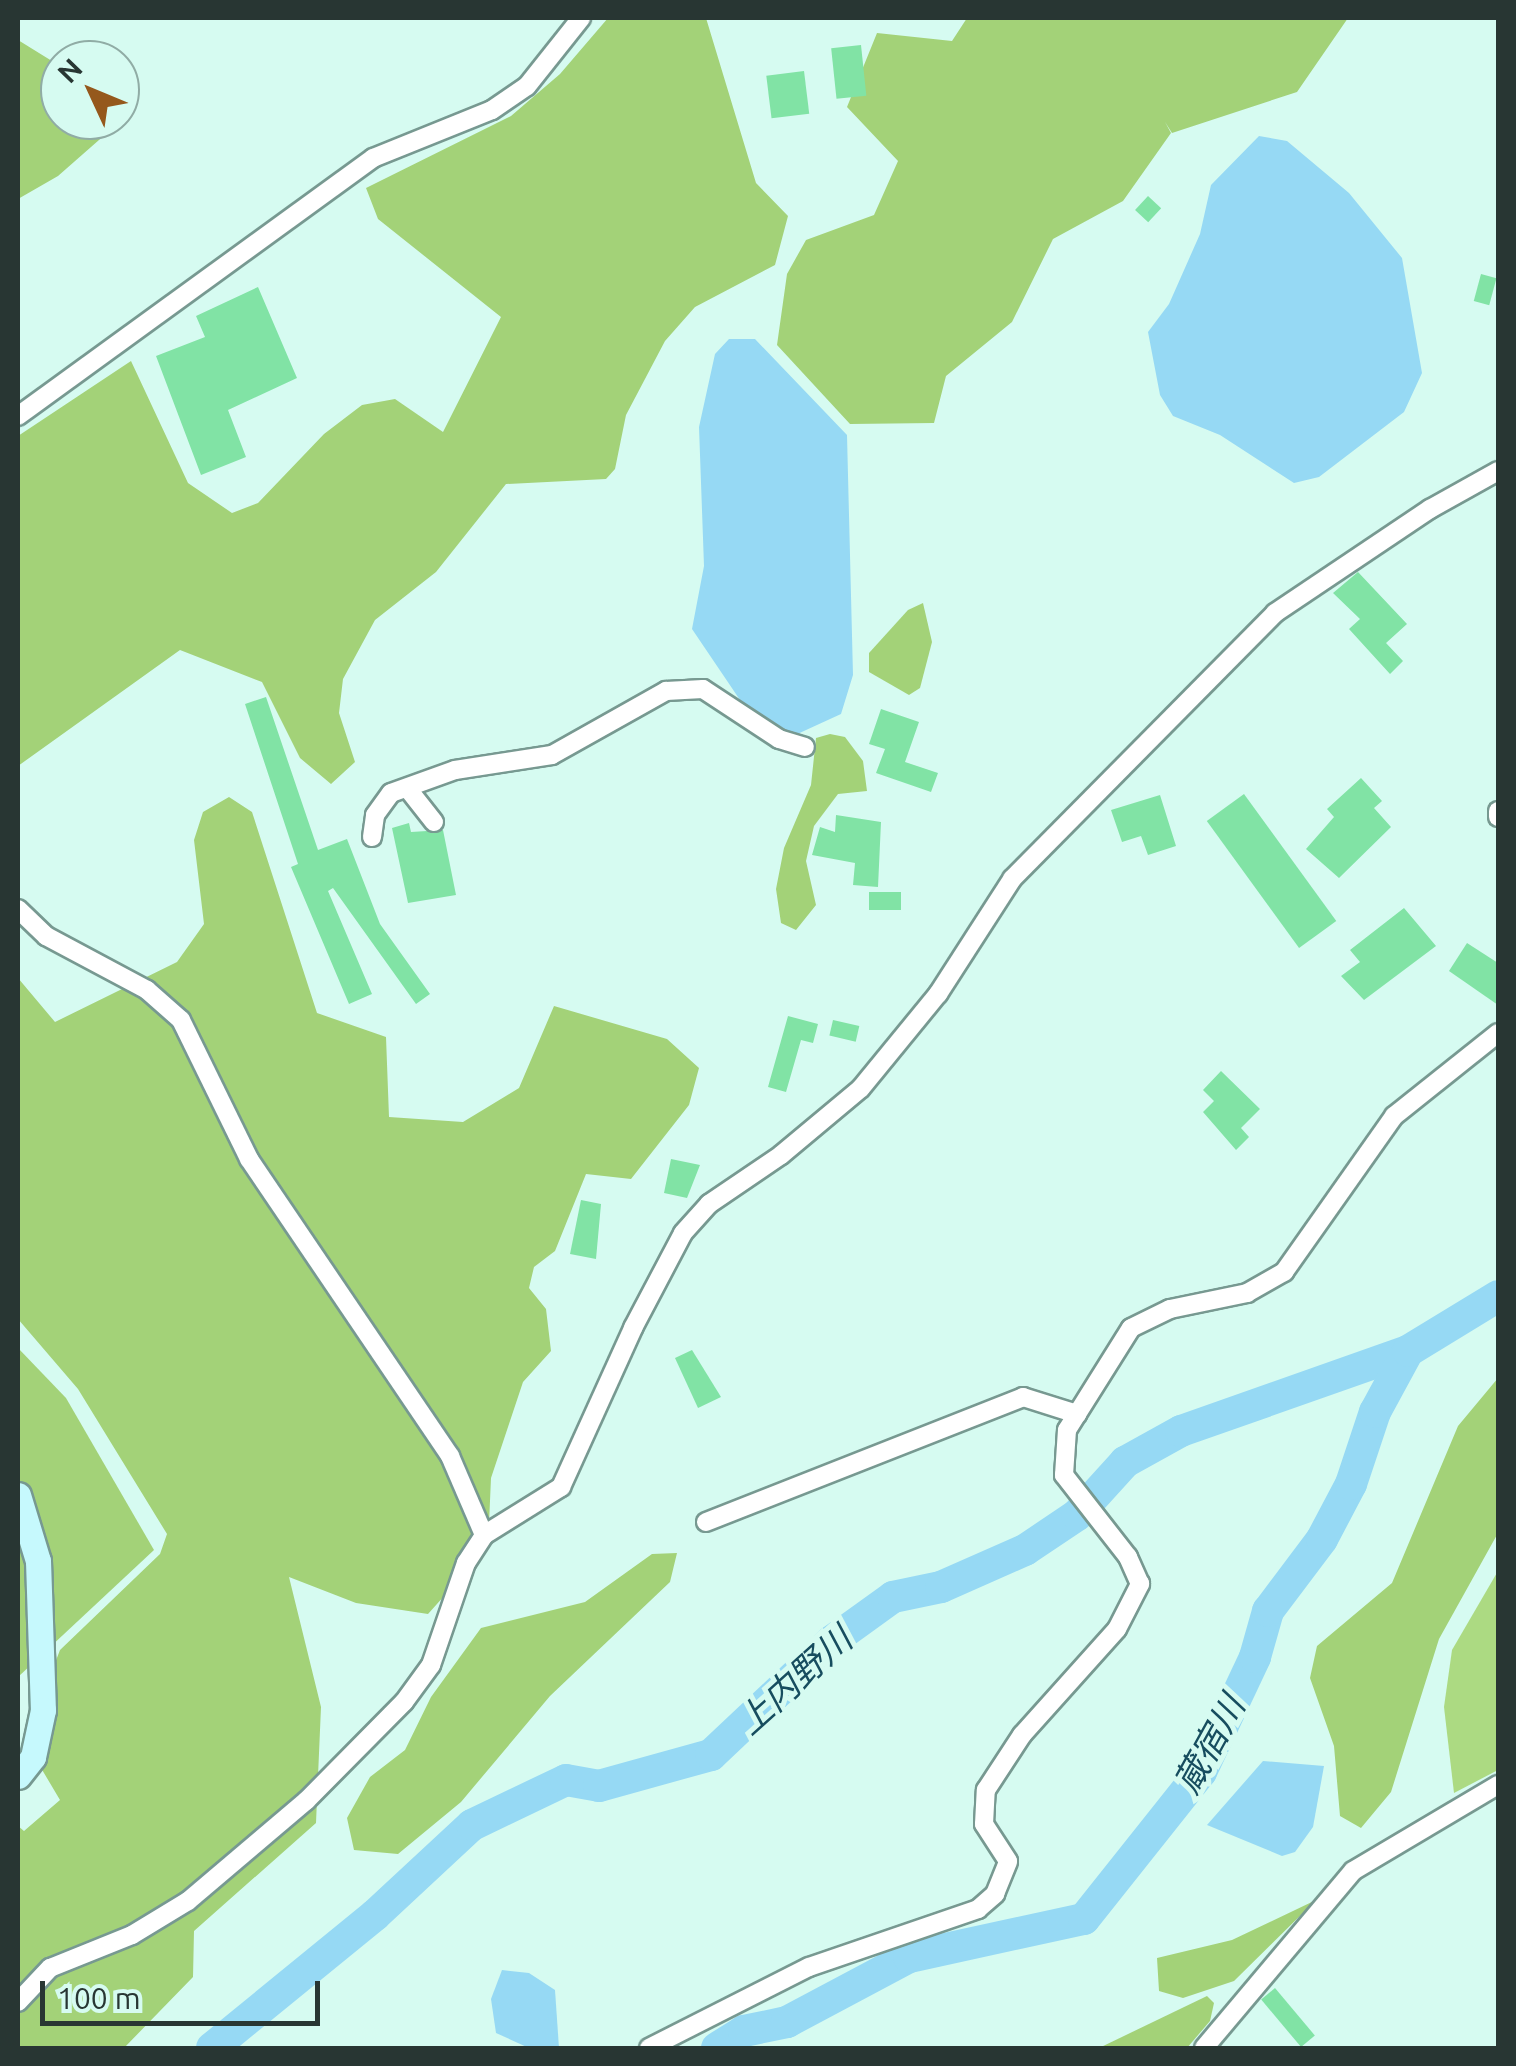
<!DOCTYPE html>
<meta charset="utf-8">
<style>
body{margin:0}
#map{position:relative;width:1516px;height:2066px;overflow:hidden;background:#d6fbf1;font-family:Ubuntu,"Noto Sans JP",sans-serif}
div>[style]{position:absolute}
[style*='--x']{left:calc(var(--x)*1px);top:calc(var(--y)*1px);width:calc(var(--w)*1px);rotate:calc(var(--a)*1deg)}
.green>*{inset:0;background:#acda82}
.forest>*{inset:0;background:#a3d278}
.water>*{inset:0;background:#96d9f4}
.river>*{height:32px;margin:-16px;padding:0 16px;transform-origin:16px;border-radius:16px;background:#96d9f4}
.building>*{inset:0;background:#81e3a5;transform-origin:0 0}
.roads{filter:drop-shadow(2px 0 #779991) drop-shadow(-2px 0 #779991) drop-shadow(0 2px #779991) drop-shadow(0 -2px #779991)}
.street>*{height:18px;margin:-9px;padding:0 9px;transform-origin:9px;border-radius:9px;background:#fff}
.secondary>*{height:25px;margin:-12.5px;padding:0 12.5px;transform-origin:12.5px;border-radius:12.5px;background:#c6f9fd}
span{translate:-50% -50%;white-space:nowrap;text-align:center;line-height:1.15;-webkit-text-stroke:10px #d6fbf1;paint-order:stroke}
.water-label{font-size:35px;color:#174d5f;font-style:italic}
.frame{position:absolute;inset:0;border:20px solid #283633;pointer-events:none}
.north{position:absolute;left:40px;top:40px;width:100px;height:100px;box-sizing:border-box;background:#d6fbf1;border:2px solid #90aca5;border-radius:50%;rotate:314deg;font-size:28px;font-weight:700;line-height:40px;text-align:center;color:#283633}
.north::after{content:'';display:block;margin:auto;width:35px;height:45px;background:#95581c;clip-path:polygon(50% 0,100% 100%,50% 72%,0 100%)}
.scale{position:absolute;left:40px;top:1981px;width:280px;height:45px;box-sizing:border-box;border:5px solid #283633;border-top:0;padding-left:12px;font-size:30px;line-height:35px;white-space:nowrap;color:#283633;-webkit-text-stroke:8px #d6fbf1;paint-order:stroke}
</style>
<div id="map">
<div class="green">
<i style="clip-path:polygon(1498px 1571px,1498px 1770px,1454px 1793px,1444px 1707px,1452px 1650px)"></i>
</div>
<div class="forest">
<i style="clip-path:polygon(608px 18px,706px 18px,756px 183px,788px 216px,775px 265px,695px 307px,665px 341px,626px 415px,615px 469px,606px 479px,506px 484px,436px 572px,375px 620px,343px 679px,339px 713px,355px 762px,331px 784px,300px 758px,262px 682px,180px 650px,18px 766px,18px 436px,131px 361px,188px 483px,232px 513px,258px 503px,324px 434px,362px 405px,395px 399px,443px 432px,501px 317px,378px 219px,366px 188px,511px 116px,560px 74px)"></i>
<i style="clip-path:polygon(967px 18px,1348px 18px,1297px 92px,1172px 133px,1165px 122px,1171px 133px,1123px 201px,1053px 239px,1012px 322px,946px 376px,934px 423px,850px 424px,777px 345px,787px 274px,806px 240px,874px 215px,898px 161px,847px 107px,877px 33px,952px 41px)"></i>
<i style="clip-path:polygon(18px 40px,60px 66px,60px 120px,120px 120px,120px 104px,132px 111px,58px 176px,18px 199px)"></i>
<i style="clip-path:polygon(923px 603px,932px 642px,920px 688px,909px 695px,869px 672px,869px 653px,908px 610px)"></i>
<i style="clip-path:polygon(830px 734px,845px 737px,863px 761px,867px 791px,838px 794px,814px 826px,806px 861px,816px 905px,796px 930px,781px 923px,776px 889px,784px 848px,811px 785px,816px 738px)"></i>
<i style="clip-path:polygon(229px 797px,252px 812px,317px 1013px,386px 1037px,389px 1117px,463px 1122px,519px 1088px,554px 1006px,667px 1039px,699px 1068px,689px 1105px,631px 1179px,586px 1174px,555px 1251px,534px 1267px,529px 1288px,546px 1309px,551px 1351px,523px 1382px,491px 1478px,488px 1547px,428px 1614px,356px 1603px,289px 1577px,321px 1707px,316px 1823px,194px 1931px,193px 1977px,124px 2048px,18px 2048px,18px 1826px,24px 1831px,60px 1800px,25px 1741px,60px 1650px,160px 1554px,167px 1534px,78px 1389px,18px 1319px,18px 978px,55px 1022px,177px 962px,204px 924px,194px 840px,203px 812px)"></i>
<i style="clip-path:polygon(18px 1348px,66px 1398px,154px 1550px,18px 1677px)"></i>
<i style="clip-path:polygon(1498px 1378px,1498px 1533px,1439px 1639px,1391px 1792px,1361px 1828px,1340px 1816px,1334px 1746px,1310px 1678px,1317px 1646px,1392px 1583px,1458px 1426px)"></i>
<i style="clip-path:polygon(677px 1553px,670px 1582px,550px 1696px,461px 1802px,398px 1854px,354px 1850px,347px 1818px,370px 1777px,405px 1750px,431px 1697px,481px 1628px,585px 1602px,652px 1554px)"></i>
<i style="clip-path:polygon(1316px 1900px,1234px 1981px,1183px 1998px,1159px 1991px,1157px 1958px,1232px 1940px)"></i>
<i style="clip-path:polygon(1207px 1996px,1214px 2003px,1210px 2021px,1187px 2048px,1099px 2048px)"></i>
</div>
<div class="water">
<i style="clip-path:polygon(1259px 136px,1287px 141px,1349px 193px,1402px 258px,1422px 373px,1404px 412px,1319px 477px,1294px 483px,1220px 435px,1173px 416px,1160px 395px,1148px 332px,1169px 304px,1200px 234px,1211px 185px)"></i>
<i style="clip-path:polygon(729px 339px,755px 339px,847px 435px,853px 675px,841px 714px,793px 736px,740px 700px,692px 629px,704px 566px,699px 427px,715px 354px)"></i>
<i style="clip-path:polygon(1263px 1761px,1324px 1766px,1313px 1827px,1295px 1852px,1282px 1856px,1207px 1825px)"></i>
<i style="clip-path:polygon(502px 1970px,529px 1973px,555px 1990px,559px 2048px,529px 2048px,496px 2033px,491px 1999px)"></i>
</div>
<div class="river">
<i style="--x:212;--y:2048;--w:210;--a:-39.2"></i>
<i style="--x:375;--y:1915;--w:132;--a:-42.9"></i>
<i style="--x:472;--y:1825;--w:104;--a:-25.6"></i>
<i style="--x:566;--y:1780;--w:34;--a:10"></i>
<i style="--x:599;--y:1786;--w:116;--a:-15.5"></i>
<i style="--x:711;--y:1755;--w:166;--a:-43.3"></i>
<i style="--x:832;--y:1641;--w:75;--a:-35.8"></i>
<i style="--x:893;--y:1597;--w:49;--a:-11.8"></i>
<i style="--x:941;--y:1587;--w:92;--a:-23.8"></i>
<i style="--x:1025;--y:1550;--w:63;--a:-33.9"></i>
<i style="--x:1077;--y:1515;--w:72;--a:-47.8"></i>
<i style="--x:1125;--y:1462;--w:64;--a:-29"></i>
<i style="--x:1181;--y:1431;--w:241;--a:-19.4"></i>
<i style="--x:717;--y:2048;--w:32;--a:-32"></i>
<i style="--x:744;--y:2031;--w:44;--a:-11.8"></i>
<i style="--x:787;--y:2022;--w:138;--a:-28"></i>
<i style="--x:909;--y:1957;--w:179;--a:-12.3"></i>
<i style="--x:1084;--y:1919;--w:188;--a:-51.5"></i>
<i style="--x:1201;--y:1772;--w:127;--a:-64.8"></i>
<i style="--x:1255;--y:1657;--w:48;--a:-74.2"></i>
<i style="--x:1268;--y:1611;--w:90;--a:-53.1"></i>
<i style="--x:1322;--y:1539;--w:62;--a:-62.2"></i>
<i style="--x:1351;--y:1484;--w:76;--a:-71.6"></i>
<i style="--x:1375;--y:1412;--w:69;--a:-61.6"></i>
<i style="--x:1408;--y:1351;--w:105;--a:-31.4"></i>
</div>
<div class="building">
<i style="left:861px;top:45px;width:51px;height:30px;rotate:84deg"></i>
<i style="left:804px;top:71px;width:43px;height:38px;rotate:83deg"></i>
<i style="left:1148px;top:196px;width:18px;height:19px;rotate:43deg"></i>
<i style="left:1481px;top:274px;width:16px;height:28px;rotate:15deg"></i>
<i style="clip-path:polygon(258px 287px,297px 378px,228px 410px,246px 457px,201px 475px,156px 356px,205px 337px,196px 316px)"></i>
<i style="clip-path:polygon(1358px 572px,1407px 624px,1386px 643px,1403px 661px,1390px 674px,1349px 629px,1360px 619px,1333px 593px)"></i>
<i style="clip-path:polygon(266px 697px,318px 850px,347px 839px,380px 924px,430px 994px,416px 1004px,333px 888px,328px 891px,372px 994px,349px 1004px,291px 867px,298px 864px,245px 704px)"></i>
<i style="clip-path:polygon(881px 709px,919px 722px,905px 762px,938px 773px,931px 792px,876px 773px,885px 749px,869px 744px)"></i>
<i style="clip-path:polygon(1361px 778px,1382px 801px,1374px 808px,1391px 827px,1339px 878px,1306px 849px,1334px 817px,1327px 809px)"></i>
<i style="left:1244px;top:794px;width:157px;height:46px;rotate:54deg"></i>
<i style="clip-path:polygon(1160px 795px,1176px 846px,1148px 855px,1141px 836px,1122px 842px,1111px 810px)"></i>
<i style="clip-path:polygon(836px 815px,881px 822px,878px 887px,853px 885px,855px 863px,812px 855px,820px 827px,835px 832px)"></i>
<i style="clip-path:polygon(409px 823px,411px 832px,443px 830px,456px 895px,408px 903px,392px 828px)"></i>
<i style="left:869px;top:892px;width:32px;height:18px"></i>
<i style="clip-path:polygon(1404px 908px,1436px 946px,1364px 1000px,1341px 976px,1360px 962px,1350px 950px)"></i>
<i style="clip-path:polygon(1467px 943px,1498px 963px,1498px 1005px,1449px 971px)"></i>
<i style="clip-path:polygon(788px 1016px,818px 1024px,813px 1043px,801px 1040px,786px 1092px,768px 1087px)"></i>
<i style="left:833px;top:1020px;width:27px;height:16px;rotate:13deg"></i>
<i style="clip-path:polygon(1221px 1071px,1260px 1109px,1241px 1128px,1249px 1137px,1236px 1150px,1203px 1112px,1214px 1101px,1203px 1090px)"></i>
<i style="clip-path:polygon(671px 1159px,700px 1165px,687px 1198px,664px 1193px)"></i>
<i style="clip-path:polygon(581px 1200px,601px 1204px,596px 1259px,570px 1254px)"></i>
<i style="clip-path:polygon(692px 1350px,721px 1397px,698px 1408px,675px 1358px)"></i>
<i style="left:1275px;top:1988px;width:62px;height:18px;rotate:50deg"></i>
</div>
<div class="roads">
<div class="street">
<i style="--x:18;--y:416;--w:439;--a:-36"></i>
<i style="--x:373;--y:158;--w:128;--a:-22"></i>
<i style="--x:492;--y:110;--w:42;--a:-34.4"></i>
<i style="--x:527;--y:86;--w:87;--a:-51.5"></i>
<i style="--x:408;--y:789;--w:42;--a:51.8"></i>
<i style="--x:1498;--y:811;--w:6;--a:90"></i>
<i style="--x:372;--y:837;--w:22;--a:-82"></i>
<i style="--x:375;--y:815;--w:27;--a:-54"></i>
<i style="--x:391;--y:793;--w:68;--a:-19.8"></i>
<i style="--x:455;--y:770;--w:98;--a:-8.8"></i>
<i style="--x:552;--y:755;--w:131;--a:-29.3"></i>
<i style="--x:666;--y:691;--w:37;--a:-3"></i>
<i style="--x:703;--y:689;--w:91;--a:33.3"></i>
<i style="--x:779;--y:739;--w:27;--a:17"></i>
<i style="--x:18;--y:909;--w:39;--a:44"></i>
<i style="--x:46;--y:936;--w:115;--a:28.1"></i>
<i style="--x:147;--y:990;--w:45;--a:41.4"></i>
<i style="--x:181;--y:1020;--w:155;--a:63.9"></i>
<i style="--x:249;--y:1159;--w:359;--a:55.9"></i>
<i style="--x:450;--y:1456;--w:86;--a:66.7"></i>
<i style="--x:706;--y:1522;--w:341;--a:-21.5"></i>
<i style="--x:1023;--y:1397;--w:57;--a:17.5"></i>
<i style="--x:18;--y:2002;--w:47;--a:-46.7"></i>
<i style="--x:50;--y:1968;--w:88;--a:-21.9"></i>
<i style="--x:132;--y:1935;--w:66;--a:-31.3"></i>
<i style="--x:188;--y:1901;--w:155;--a:-40.3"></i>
<i style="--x:306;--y:1801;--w:139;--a:-45.3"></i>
<i style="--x:404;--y:1702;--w:46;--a:-53.9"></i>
<i style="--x:431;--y:1665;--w:108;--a:-71.1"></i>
<i style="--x:466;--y:1563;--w:33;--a:-57"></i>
<i style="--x:484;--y:1535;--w:91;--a:-31.9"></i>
<i style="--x:561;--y:1487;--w:175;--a:-65.6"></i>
<i style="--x:633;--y:1328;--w:107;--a:-62.2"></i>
<i style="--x:683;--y:1233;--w:39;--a:-48"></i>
<i style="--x:709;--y:1204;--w:87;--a:-34.2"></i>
<i style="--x:781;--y:1155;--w:104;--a:-39.9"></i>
<i style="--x:861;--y:1088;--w:122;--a:-50.7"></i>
<i style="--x:938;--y:994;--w:137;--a:-57.2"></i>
<i style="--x:1012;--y:879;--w:374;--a:-45.3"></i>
<i style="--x:1275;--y:613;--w:187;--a:-33.9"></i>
<i style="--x:1430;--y:509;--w:78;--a:-29.2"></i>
<i style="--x:649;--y:2048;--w:179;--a:-26.9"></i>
<i style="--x:809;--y:1967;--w:179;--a:-18.9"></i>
<i style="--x:978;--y:1909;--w:23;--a:-41"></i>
<i style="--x:995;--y:1894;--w:35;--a:-68"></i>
<i style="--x:1008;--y:1861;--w:44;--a:-123"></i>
<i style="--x:984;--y:1824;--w:34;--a:-87"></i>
<i style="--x:986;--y:1790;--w:66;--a:-56.8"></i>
<i style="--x:1022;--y:1735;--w:142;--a:-48.1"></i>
<i style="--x:1117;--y:1629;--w:51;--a:-62.9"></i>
<i style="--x:1140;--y:1584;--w:30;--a:-114"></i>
<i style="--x:1128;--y:1557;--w:104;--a:-128"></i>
<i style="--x:1064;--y:1475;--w:45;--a:-86.2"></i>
<i style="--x:1067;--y:1430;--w:120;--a:-57.9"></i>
<i style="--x:1131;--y:1328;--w:43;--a:-26"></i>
<i style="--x:1170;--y:1309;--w:79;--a:-11.7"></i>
<i style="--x:1247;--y:1293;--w:43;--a:-29.6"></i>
<i style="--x:1284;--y:1272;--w:191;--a:-54.8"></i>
<i style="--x:1394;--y:1116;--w:133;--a:-38.6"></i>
<i style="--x:1204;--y:2048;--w:231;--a:-49.9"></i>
<i style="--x:1353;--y:1871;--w:169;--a:-30.7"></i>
</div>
<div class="secondary">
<i style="--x:18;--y:1495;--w:69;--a:73.1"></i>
<i style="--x:38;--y:1561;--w:149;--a:88.1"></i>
<i style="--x:43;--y:1710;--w:48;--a:102"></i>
<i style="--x:33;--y:1757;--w:24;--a:128"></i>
</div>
</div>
<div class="water-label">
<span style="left:794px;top:1680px;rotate:-42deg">上内野川</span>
<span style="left:1209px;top:1744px;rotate:-61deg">蔵宿川</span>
</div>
<div class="frame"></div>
<div class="north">N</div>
<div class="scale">100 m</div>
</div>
